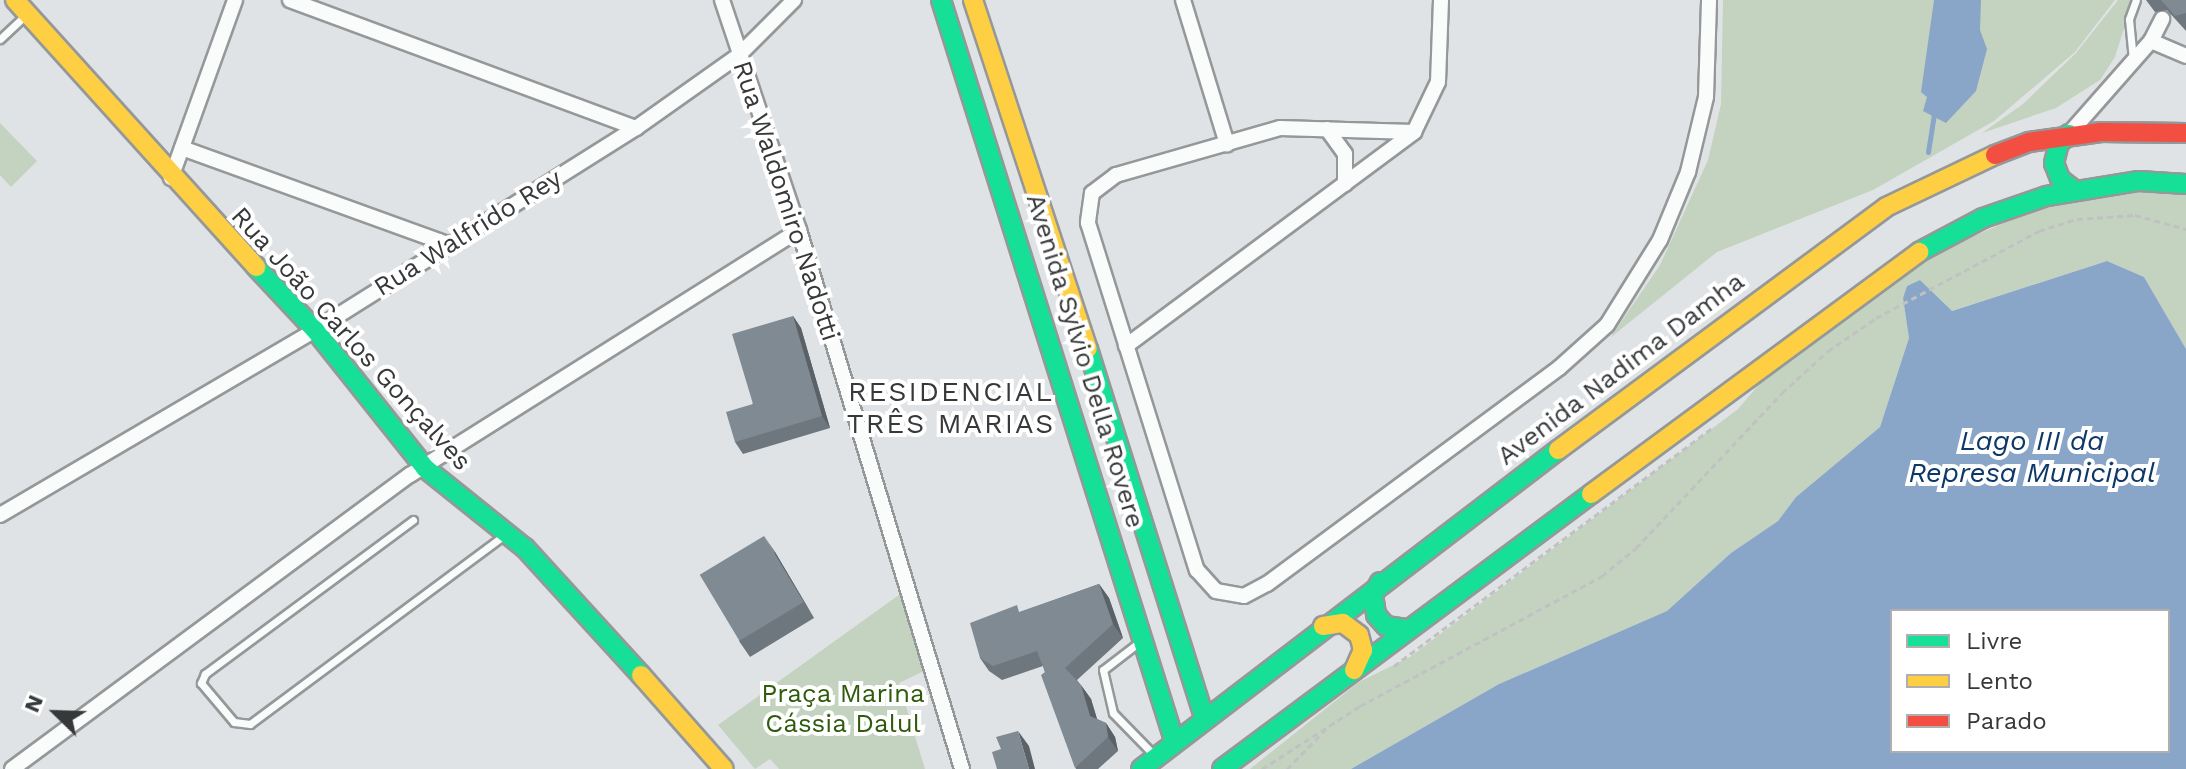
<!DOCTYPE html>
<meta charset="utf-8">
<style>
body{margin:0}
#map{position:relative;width:2186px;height:769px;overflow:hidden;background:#e0e3e5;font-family:"Work Sans",sans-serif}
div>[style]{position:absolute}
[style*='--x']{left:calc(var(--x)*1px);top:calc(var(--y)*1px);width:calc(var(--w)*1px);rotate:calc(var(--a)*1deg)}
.green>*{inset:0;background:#c4d3c0}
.water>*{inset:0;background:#89a5c8}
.stream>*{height:5px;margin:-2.5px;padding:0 2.5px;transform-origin:2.5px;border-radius:2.5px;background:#89a5c8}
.path>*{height:3px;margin-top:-1.5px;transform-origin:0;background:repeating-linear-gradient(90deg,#c0c2c2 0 6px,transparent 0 10px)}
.roads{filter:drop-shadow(2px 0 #959899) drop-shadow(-2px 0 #959899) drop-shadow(0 2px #959899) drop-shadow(0 -2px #959899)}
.lane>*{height:7px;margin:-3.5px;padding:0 3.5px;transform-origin:3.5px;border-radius:3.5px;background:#fafbfb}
.street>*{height:14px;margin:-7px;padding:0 7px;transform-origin:7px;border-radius:7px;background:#fafbfb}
.fast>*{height:18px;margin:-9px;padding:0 9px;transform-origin:9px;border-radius:9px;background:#16e098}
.slow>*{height:18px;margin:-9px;padding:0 9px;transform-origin:9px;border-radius:9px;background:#ffcf43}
.jam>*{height:18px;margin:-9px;padding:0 9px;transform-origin:9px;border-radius:9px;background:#f24e42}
.wall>*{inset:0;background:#6e777e}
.shaded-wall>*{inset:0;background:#5a6167}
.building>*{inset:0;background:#808a93;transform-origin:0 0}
span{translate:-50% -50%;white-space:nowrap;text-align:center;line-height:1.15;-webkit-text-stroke:8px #fff;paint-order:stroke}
.street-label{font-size:26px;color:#36383a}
.park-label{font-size:26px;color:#2f5b0d}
.neighbourhood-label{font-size:28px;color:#36383a;letter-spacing:2px}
.water-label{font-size:28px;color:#0e3866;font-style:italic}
.legend{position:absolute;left:1890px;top:609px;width:280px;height:144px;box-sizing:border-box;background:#fff;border:2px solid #afafb0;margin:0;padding:10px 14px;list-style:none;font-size:24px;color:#36383a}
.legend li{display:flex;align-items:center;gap:16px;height:40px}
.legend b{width:40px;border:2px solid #afafb0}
.north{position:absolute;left:16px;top:673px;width:80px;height:80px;-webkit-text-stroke:6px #fff;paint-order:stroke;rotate:293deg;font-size:22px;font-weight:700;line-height:32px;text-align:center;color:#36383a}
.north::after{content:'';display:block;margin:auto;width:28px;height:36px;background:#36383a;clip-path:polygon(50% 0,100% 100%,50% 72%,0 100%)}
</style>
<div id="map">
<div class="green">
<i style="clip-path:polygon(1723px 0,2115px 0,2075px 52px,1994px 121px,1873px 190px,1717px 252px,1610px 338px,1660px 265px,1708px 160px,1721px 104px)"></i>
<i style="clip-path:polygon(2118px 0,2133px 0,2115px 57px,2100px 80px,2056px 108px,1982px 133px,2023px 104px,2076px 53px)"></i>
<i style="clip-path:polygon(0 123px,37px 161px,11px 187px,0 175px)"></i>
<i style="clip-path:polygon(2137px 191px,2186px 193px,2186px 349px,2144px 277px,2107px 261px,1951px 311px,1920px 280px,1907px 286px,1903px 298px,1909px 338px,1880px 427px,1796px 497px,1778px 521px,1731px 553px,1667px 611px,1499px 684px,1351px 769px,1250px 769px,1359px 682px,1410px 657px,1738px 409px,1768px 374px,1905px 272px,1960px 242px,2034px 210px)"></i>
<i style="clip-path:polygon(903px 592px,924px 671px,899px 683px,925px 769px,779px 769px,770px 759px,755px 769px,718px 725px)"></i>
</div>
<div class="water">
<i style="clip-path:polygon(1934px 0,1981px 0,1980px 30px,1987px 49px,1976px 91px,1946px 123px,1923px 111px,1927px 97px,1921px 92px)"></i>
<i style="clip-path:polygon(evenodd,2107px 261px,2144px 277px,2186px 349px,2186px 769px,1351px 769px,1499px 684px,1667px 611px,1731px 553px,1778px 521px,1796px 497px,1880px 427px,1909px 338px,1903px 298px,1907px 286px,1920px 280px,1952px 311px,2107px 261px,1892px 611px,2168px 611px,2168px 751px,1892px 751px,1892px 611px)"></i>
</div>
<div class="stream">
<i style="--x:1928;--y:152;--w:39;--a:-81"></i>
</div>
<div class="path">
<i style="--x:1394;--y:666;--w:399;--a:-36.8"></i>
<i style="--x:1262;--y:769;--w:117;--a:-32.7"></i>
<i style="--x:1360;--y:706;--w:275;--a:-28.2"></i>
<i style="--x:1602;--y:576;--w:44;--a:-39.5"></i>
<i style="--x:1636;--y:548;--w:213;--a:-46.7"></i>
<i style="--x:1782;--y:393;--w:62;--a:-42.4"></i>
<i style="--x:1828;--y:351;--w:58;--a:-34.5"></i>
<i style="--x:1876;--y:318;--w:185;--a:-28.1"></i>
<i style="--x:2039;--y:231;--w:40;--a:-18"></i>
<i style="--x:2077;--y:219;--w:58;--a:-3.9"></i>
<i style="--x:2135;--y:215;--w:53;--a:15.4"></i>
<i style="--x:1287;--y:769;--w:57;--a:-45.7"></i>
</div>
<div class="roads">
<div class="lane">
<i style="--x:0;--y:39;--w:34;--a:-43"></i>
<i style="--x:2133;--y:60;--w:41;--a:-95.6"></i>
<i style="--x:2129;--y:19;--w:20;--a:-70"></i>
<i style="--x:413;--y:520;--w:259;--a:143.5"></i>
<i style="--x:205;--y:674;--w:10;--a:114"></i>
<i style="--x:201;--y:683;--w:51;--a:49.8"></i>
<i style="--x:234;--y:722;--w:16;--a:7"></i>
<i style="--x:250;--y:724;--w:319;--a:-36.6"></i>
<i style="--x:1142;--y:640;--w:49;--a:142.4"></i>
<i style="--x:1103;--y:670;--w:44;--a:76.9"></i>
<i style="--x:1113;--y:713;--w:59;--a:45.7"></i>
</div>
<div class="street">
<i style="--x:290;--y:0;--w:369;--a:20.3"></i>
<i style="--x:722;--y:0;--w:243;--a:71.5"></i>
<i style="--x:799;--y:230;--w:563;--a:73.17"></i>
<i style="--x:1183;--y:0;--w:151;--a:73"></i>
<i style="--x:2151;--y:41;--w:25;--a:-63"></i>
<i style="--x:1327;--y:129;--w:31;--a:54"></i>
<i style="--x:1345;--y:154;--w:30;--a:90"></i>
<i style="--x:1414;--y:132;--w:134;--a:-178.3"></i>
<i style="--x:1280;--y:128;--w:171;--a:164"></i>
<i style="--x:1116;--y:175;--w:30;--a:143"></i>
<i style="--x:1092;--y:193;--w:30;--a:98"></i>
<i style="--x:1088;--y:223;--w:364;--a:72.6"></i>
<i style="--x:1197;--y:570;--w:28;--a:48"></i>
<i style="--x:1216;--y:591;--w:28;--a:10"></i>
<i style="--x:1244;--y:596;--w:26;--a:-28"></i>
<i style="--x:1267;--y:584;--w:363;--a:-36.5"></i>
<i style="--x:1559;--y:368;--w:64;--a:-41.9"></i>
<i style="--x:1607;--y:325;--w:100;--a:-58.1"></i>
<i style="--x:1660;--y:240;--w:74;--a:-67.6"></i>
<i style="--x:1688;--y:172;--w:77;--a:-76.5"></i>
<i style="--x:1706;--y:97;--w:97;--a:-88.2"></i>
<i style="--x:2069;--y:134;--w:124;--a:-48.6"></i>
<i style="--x:2151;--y:41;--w:38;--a:23"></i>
<i style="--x:182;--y:148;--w:285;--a:19.9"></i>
<i style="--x:171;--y:178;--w:189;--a:-70.2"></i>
<i style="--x:1126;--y:346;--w:359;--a:-36.6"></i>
<i style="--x:1414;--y:132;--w:55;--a:-64.4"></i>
<i style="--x:1438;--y:82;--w:82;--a:-87.9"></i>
<i style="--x:0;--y:515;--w:365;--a:-30.4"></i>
<i style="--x:315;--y:330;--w:379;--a:-32.2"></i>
<i style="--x:636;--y:128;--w:126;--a:-35.3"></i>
<i style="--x:739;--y:55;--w:78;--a:-45"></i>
<i style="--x:12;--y:769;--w:495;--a:-36.5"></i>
<i style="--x:410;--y:475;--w:460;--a:-32.2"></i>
</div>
<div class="fast">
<i style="--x:941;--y:0;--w:776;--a:72.52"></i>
<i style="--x:2069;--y:134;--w:13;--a:138"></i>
<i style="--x:2059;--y:143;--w:21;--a:104"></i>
<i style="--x:2054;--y:163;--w:17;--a:69"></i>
<i style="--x:2060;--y:179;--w:18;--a:38"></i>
<i style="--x:1919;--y:252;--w:72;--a:-28"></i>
<i style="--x:1983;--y:218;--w:68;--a:-19"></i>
<i style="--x:2047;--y:196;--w:93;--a:-9.3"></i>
<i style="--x:2139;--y:181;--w:47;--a:3.7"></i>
<i style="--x:256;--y:267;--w:86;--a:46.9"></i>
<i style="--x:315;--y:330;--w:176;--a:51.4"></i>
<i style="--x:425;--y:468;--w:128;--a:38.7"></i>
<i style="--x:525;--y:548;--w:172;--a:47.6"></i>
<i style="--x:1088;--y:349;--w:386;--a:72.5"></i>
<i style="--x:1380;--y:582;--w:15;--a:118"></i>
<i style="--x:1373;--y:595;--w:20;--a:81"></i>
<i style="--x:1376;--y:615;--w:15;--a:48"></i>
<i style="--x:1386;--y:626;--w:22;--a:8"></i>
<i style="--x:1141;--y:769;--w:525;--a:-37.42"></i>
<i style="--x:1222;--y:769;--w:460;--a:-36.7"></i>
</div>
<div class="slow">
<i style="--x:15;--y:0;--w:360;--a:47.9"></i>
<i style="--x:973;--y:0;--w:367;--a:71.8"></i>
<i style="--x:1558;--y:450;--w:408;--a:-36.5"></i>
<i style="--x:1886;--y:207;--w:121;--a:-25.5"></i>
<i style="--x:1591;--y:494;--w:408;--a:-36.4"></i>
<i style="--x:1323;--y:626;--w:20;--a:-9"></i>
<i style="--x:1343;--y:623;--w:20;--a:37"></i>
<i style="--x:1359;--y:635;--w:16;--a:75"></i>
<i style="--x:1363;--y:650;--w:22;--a:114"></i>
<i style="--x:641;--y:675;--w:125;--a:48.6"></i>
</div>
<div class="jam">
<i style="--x:1995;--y:155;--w:36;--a:-21"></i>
<i style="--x:2029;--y:142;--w:73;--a:-7.9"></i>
<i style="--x:2101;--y:132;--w:85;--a:0.7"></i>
</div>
</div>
<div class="wall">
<i style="clip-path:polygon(2146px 0,2186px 0,2186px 31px,2167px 10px,2155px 12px)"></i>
<i style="clip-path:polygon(793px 316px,801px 328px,830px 428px,743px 454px,735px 442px)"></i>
<i style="clip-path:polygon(775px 552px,814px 618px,750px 657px,739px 641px)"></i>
<i style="clip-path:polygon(1099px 584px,1109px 598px,1123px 638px,1077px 680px,1091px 699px,1097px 719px,1106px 723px,1115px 737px,1118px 751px,1098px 769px,1076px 769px,1043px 666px,1002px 680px,989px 671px,980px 658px,1021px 612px)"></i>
</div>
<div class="shaded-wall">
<i style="clip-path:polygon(793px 316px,801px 328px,830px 428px,822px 416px)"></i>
<i style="clip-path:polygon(764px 536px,775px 552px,814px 618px,804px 602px)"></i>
<i style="clip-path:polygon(1099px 584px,1109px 598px,1123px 638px,1113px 624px)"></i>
<i style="clip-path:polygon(1081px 685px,1091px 699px,1100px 729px,1090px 716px)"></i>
<i style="clip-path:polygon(1106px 723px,1115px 737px,1118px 751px,1108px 737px)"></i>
<i style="clip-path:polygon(1018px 731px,1029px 746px,1035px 769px,1029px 769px)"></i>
</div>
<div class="building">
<i style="clip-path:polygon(2161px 0,2186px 0,2186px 13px,2175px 16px)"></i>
<i style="clip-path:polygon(793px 316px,822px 416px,735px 442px,726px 412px,753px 404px,732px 334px)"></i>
<i style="left:764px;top:536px;width:77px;height:75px;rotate:59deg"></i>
<i style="clip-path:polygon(1099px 584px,1113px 624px,1065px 668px,1081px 685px,1090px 716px,1106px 723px,1108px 737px,1075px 768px,1041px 675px,1045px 672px,1037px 651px,993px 666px,980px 658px,970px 623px,1017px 605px,1019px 612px)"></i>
<i style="clip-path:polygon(1018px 731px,1029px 769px,997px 769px,992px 752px,1001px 749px,996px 737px)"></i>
</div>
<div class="street-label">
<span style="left:786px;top:201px;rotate:72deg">Rua Waldomiro Nadotti</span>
<span style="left:468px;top:233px;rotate:-32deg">Rua Walfrido Rey</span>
<span style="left:351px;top:339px;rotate:48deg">Rua João Carlos Gonçalves</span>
<span style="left:1085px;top:361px;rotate:73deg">Avenida Sylvio Della Rovere</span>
<span style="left:1621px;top:369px;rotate:-37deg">Avenida Nadima Damha</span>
</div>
<div class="park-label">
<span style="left:843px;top:709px">Praça Marina<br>Cássia Dalul</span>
</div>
<div class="neighbourhood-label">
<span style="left:951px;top:408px">RESIDENCIAL<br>TRÊS MARIAS</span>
</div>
<div class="water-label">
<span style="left:2032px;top:457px">Lago III da<br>Represa Municipal</span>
</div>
<ul class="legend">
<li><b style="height:10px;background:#16e098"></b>Livre</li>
<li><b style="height:10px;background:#ffcf43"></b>Lento</li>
<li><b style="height:10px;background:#f24e42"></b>Parado</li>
</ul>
<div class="north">N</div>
</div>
